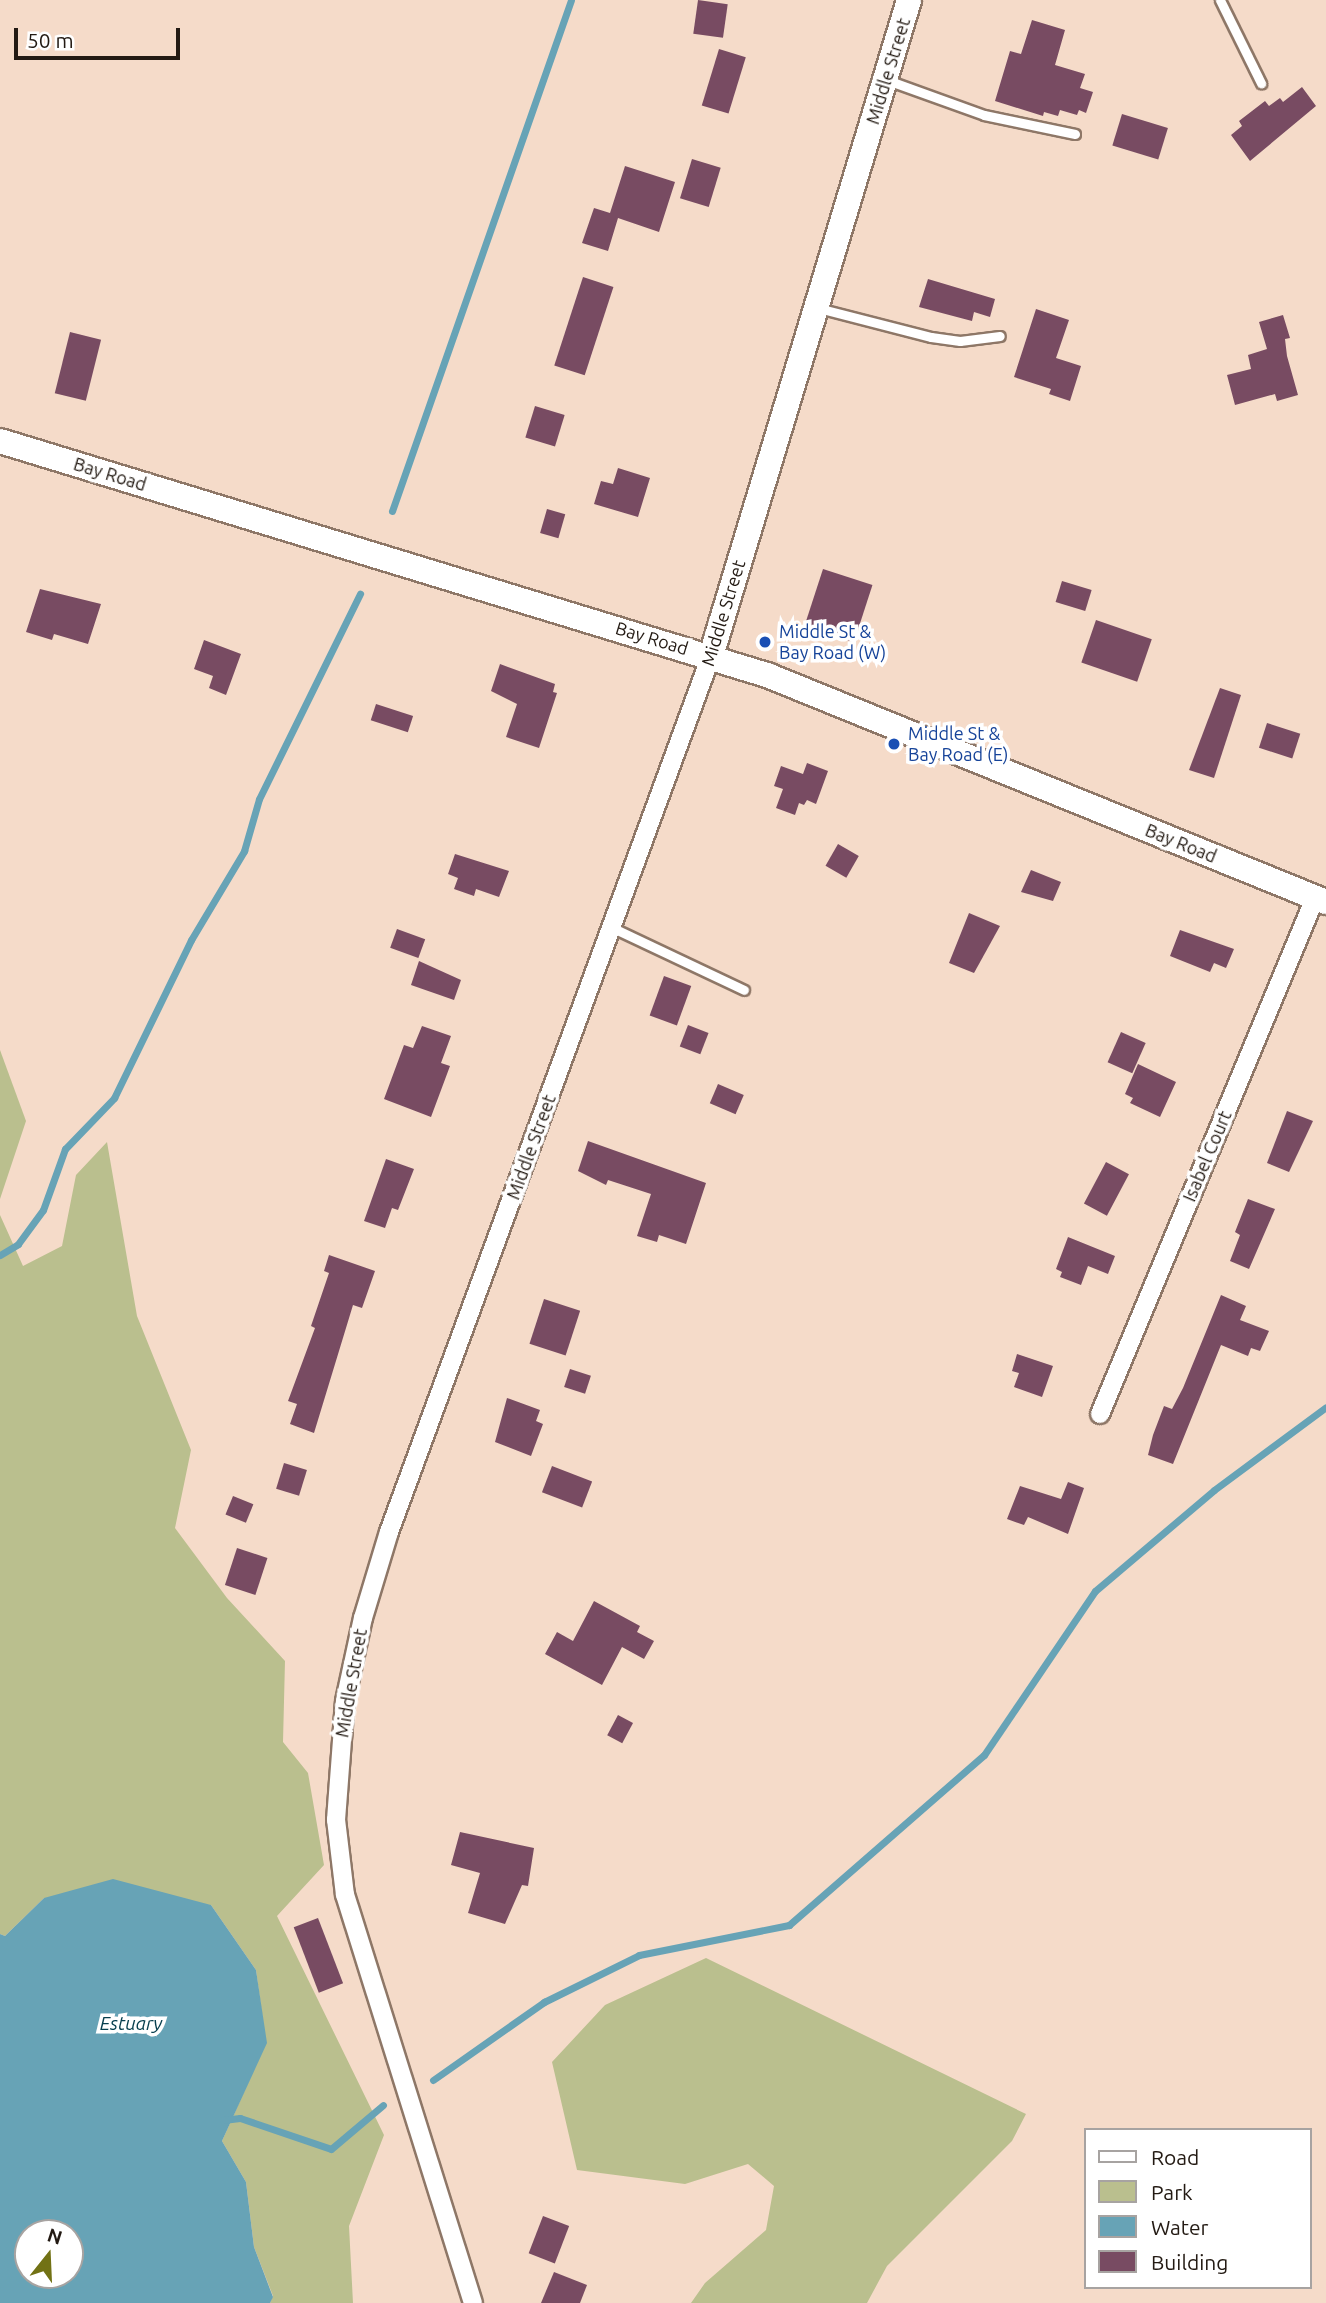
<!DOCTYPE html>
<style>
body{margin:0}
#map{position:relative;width:1326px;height:2303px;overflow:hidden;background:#f5dbc9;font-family:Ubuntu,sans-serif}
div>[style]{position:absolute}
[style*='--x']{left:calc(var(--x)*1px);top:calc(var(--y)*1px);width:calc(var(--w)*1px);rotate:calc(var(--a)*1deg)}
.green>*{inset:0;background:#babf8e}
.water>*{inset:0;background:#67a3b6}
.stream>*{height:7px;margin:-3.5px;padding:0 3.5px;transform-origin:3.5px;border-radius:3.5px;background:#67a3b6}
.building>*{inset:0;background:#784b62;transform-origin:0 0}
.roads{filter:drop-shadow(2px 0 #8e7767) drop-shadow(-2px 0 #8e7767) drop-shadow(0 2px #8e7767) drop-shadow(0 -2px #8e7767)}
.lane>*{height:9px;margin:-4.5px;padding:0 4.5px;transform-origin:4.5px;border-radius:4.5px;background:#fff}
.street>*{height:18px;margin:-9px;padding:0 9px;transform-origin:9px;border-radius:9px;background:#fff}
.secondary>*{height:24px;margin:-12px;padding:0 12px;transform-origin:12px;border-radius:12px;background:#fff}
.dots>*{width:19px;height:19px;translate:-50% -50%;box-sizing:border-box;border:4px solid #fff;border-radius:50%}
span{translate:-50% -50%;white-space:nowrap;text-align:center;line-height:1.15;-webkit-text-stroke:7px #fff;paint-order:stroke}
.street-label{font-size:18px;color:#231a13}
.transit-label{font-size:18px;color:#164399}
.left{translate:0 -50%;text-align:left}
.water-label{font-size:19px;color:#073f4e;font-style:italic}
.legend{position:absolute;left:1084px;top:2128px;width:228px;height:161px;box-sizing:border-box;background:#fff;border:2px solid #a7a3a1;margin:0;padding:9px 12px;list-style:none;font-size:21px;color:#231a13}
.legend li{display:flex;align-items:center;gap:14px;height:35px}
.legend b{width:35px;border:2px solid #a7a3a1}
.north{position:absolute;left:14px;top:2219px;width:70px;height:70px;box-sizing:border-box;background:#fff;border:2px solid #a7a3a1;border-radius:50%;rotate:18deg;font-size:19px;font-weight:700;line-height:28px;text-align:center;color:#231a13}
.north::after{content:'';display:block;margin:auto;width:24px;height:32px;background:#727215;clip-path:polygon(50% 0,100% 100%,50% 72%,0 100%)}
.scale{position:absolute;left:14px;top:28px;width:166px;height:32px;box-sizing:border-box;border:4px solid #231a13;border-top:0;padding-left:9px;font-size:21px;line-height:24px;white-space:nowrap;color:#231a13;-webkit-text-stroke:5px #fff;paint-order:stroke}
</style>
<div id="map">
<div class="green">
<i style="clip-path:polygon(0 1050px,26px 1121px,0 1199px)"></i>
<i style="clip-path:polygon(107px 1142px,137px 1316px,191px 1450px,175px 1528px,227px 1598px,285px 1661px,283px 1742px,308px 1773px,324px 1865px,277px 1916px,384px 2135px,349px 2226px,353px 2303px,270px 2303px,273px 2296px,254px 2247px,246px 2182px,222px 2141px,266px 2043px,256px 1970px,211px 1905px,44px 1898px,5px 1936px,0 1934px,0 1215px,23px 1266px,62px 1246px,76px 1175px)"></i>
<i style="clip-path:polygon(706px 1958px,1026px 2114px,1012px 2141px,887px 2266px,867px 2303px,691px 2303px,705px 2283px,766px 2230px,774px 2186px,748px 2164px,685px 2184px,577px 2170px,552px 2062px,605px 2005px)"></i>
</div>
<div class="water">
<i style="clip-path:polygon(evenodd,113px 1879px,211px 1905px,256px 1970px,267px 2043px,222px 2141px,246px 2182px,254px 2247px,273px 2297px,270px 2303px,0 2303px,0 1934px,5px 1936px,44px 1898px,113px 1879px,28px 2233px,70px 2233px,70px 2275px,28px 2275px,28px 2233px)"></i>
</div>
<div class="stream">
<i style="--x:392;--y:511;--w:541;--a:-70.69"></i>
<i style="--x:0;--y:1255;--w:21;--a:-31"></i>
<i style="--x:18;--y:1244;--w:42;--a:-53.7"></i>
<i style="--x:43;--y:1210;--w:65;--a:-70.2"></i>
<i style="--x:65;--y:1149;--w:71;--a:-46.1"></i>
<i style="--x:114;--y:1098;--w:176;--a:-64"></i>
<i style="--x:191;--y:940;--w:104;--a:-59.2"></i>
<i style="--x:244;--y:851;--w:54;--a:-73.9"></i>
<i style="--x:259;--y:799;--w:229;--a:-63.8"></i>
<i style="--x:433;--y:2080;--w:136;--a:-35.1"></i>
<i style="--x:544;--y:2002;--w:106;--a:-26.3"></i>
<i style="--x:639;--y:1955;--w:153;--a:-11.3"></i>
<i style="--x:789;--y:1925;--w:259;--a:-41.1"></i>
<i style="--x:984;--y:1755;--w:198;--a:-55.9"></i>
<i style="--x:1095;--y:1591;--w:156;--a:-40.3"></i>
<i style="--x:1214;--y:1490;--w:139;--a:-36.5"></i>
<i style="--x:223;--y:2120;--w:17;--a:-7"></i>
<i style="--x:240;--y:2118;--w:96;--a:18.8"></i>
<i style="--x:331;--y:2149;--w:68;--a:-40.2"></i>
</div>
<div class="building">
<i style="left:698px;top:0;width:30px;height:34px;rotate:8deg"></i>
<i style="clip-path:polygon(1032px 20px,1065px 30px,1055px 65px,1085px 74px,1080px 88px,1093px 92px,1086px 113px,1079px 110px,1077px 115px,1060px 110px,1058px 116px,1044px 112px,1043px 116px,995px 101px,1010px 51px,1021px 54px)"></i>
<i style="left:719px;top:49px;width:28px;height:59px;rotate:17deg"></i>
<i style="clip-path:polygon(1302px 87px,1316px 106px,1250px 161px,1231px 135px,1242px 126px,1239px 121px,1265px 101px,1269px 106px,1280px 98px,1283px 102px)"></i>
<i style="left:1122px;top:114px;width:48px;height:33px;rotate:17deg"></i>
<i style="left:692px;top:159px;width:30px;height:41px;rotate:17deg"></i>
<i style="clip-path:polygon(625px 166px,675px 182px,659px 232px,618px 218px,608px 251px,582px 243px,594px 208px,610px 213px)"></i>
<i style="left:583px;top:277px;width:32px;height:93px;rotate:18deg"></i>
<i style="clip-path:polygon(928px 279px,995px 299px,990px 317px,974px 312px,972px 321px,919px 307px)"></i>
<i style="clip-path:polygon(1036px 309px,1069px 320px,1056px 358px,1081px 366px,1070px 401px,1049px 394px,1051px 389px,1014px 377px)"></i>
<i style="clip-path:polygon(1283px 315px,1290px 338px,1285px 339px,1287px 356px,1298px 395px,1277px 401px,1275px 394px,1235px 405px,1227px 375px,1251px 369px,1248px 355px,1267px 349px,1259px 322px)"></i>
<i style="left:70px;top:332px;width:32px;height:63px;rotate:14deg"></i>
<i style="left:535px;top:406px;width:31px;height:33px;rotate:17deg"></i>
<i style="clip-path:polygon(618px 468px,650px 478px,638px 517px,594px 504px,601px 481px,613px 484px)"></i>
<i style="left:547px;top:509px;width:19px;height:25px;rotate:16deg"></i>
<i style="left:823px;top:569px;width:52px;height:60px;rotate:18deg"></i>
<i style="left:1062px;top:581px;width:31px;height:22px;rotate:17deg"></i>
<i style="clip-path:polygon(40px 589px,101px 604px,88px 644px,54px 634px,52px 640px,26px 632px)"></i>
<i style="left:1096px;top:620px;width:59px;height:45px;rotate:19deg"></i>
<i style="clip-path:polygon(204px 640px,241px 654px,226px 695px,209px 688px,213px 676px,194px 669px)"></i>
<i style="clip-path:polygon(500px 664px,555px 684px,553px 692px,557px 693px,539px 748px,506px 737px,517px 704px,491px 691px)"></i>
<i style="clip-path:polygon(1220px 688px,1241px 695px,1214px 778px,1189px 770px)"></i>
<i style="left:376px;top:704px;width:39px;height:17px;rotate:18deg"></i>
<i style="left:1267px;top:723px;width:35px;height:26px;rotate:18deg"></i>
<i style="clip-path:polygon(807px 763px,828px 771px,816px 804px,807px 800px,804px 805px,799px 803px,795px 815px,776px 808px,783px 789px,774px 786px,781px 766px,803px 774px)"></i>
<i style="left:838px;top:844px;width:24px;height:25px;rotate:30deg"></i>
<i style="clip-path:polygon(455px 854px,509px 871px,499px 897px,476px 889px,474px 896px,454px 889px,458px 878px,448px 874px)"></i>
<i style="clip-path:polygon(1031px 870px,1061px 882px,1053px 901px,1021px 892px)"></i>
<i style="clip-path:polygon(969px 913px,1000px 926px,974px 973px,949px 963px)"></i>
<i style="left:397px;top:929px;width:30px;height:20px;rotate:20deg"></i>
<i style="clip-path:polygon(1180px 930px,1234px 949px,1226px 968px,1214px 963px,1210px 972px,1170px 956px)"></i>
<i style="clip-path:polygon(419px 961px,461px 980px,454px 1000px,411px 985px)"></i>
<i style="left:664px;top:976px;width:29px;height:42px;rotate:20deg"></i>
<i style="left:688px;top:1025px;width:22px;height:23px;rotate:21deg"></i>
<i style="clip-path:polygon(422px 1026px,451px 1036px,441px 1063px,450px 1066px,431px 1117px,384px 1099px,404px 1045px,413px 1048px)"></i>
<i style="left:1121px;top:1032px;width:27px;height:33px;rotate:24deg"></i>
<i style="clip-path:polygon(1138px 1064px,1176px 1082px,1160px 1117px,1130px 1103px,1133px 1098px,1125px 1094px)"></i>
<i style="left:718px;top:1084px;width:28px;height:21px;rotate:23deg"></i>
<i style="clip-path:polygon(1287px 1111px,1313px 1121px,1289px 1172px,1267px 1163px)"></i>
<i style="clip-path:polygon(588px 1141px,706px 1183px,686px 1244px,659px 1235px,657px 1242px,637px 1236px,651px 1194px,608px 1180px,606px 1185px,578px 1171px)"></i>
<i style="clip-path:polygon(386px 1159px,414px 1169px,398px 1210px,392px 1208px,385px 1228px,364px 1221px)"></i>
<i style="left:1106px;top:1162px;width:26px;height:47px;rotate:28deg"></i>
<i style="clip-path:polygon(1248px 1199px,1275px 1209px,1249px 1269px,1230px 1261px,1240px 1235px,1235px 1232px)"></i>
<i style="clip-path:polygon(1068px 1237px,1115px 1256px,1108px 1274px,1088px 1266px,1081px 1285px,1060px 1277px,1062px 1272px,1056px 1269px)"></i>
<i style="clip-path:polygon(329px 1255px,375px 1271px,362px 1308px,353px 1305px,314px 1433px,290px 1424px,297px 1404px,288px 1401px,315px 1328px,311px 1326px,329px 1273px,324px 1271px)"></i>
<i style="clip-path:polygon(1221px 1295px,1246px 1306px,1240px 1320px,1269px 1331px,1260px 1351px,1251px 1348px,1248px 1356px,1221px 1345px,1173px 1464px,1148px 1455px,1153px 1435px,1164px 1406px,1172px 1409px,1183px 1388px)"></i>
<i style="left:544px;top:1299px;width:38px;height:47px;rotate:18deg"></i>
<i style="clip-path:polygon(1017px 1354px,1053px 1366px,1042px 1397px,1014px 1387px,1019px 1373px,1012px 1371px)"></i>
<i style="left:570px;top:1369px;width:22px;height:19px;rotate:18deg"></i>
<i style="clip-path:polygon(507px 1398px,540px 1410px,536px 1421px,543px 1424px,531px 1456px,495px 1442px)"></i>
<i style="left:284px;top:1463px;width:24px;height:27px;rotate:17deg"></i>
<i style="left:552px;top:1466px;width:43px;height:28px;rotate:21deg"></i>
<i style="clip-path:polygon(1068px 1482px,1084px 1488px,1068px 1534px,1028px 1517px,1024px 1525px,1007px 1519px,1020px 1486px,1061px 1499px)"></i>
<i style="left:233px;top:1496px;width:22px;height:20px;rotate:22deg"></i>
<i style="left:237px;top:1548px;width:32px;height:39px;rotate:18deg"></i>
<i style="clip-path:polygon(594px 1601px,640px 1626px,637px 1632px,654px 1641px,644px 1659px,622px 1647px,602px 1685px,545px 1654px,557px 1632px,573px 1641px)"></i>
<i style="left:618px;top:1715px;width:17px;height:23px;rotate:28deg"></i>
<i style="clip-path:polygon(460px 1832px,534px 1848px,528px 1886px,522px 1885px,505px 1924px,468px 1913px,480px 1873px,451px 1865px)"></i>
<i style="left:318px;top:1918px;width:70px;height:26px;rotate:69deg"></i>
<i style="left:543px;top:2216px;width:28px;height:40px;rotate:21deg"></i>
<i style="clip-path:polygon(554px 2272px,587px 2285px,580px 2303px,541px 2303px)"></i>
</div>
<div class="roads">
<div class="lane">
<i style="--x:1220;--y:0;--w:93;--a:63.7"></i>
<i style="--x:887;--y:80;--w:103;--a:19.8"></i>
<i style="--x:984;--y:115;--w:93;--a:11.8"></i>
<i style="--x:818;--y:308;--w:117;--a:14.4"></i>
<i style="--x:931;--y:337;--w:29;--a:8"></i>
<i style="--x:960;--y:341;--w:40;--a:-7.1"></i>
<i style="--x:611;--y:927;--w:147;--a:25.3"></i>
</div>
<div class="street">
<i style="--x:1100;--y:1414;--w:559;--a:-67.38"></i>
<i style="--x:473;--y:2303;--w:428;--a:-107.4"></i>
<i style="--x:345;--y:1895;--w:76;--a:-96.8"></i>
<i style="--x:336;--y:1820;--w:119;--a:-85.7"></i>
<i style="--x:345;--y:1701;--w:85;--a:-77.8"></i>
<i style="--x:363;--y:1618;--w:90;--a:-73.2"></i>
<i style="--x:389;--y:1532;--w:933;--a:-69.82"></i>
</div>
<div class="secondary">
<i style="--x:0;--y:441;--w:802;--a:16.97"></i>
<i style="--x:767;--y:675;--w:603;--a:22.1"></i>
<i style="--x:711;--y:656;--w:685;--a:-73.2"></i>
</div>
</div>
<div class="dots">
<i style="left:765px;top:642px;background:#1a4fb4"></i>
<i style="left:894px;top:744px;background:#1a4fb4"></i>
</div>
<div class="street-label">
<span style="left:888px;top:71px;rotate:-73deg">Middle Street</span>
<span style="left:110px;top:474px;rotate:17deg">Bay Road</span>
<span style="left:723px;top:613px;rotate:-73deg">Middle Street</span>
<span style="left:652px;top:638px;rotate:17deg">Bay Road</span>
<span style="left:1181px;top:843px;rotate:22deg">Bay Road</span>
<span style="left:531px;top:1147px;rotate:-70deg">Middle Street</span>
<span style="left:1207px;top:1156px;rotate:-67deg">Isabel Court</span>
<span style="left:351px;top:1683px;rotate:-80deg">Middle Street</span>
</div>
<div class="transit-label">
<span class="left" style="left:779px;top:642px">Middle St &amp;<br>Bay Road (W)</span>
<span class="left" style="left:908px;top:744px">Middle St &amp;<br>Bay Road (E)</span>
</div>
<div class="water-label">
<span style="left:131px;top:2024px">Estuary</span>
</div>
<ul class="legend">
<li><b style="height:9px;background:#fff"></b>Road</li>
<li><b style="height:19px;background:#babf8e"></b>Park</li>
<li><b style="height:19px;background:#67a3b6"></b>Water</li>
<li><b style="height:19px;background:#784b62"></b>Building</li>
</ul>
<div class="north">N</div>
<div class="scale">50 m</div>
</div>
